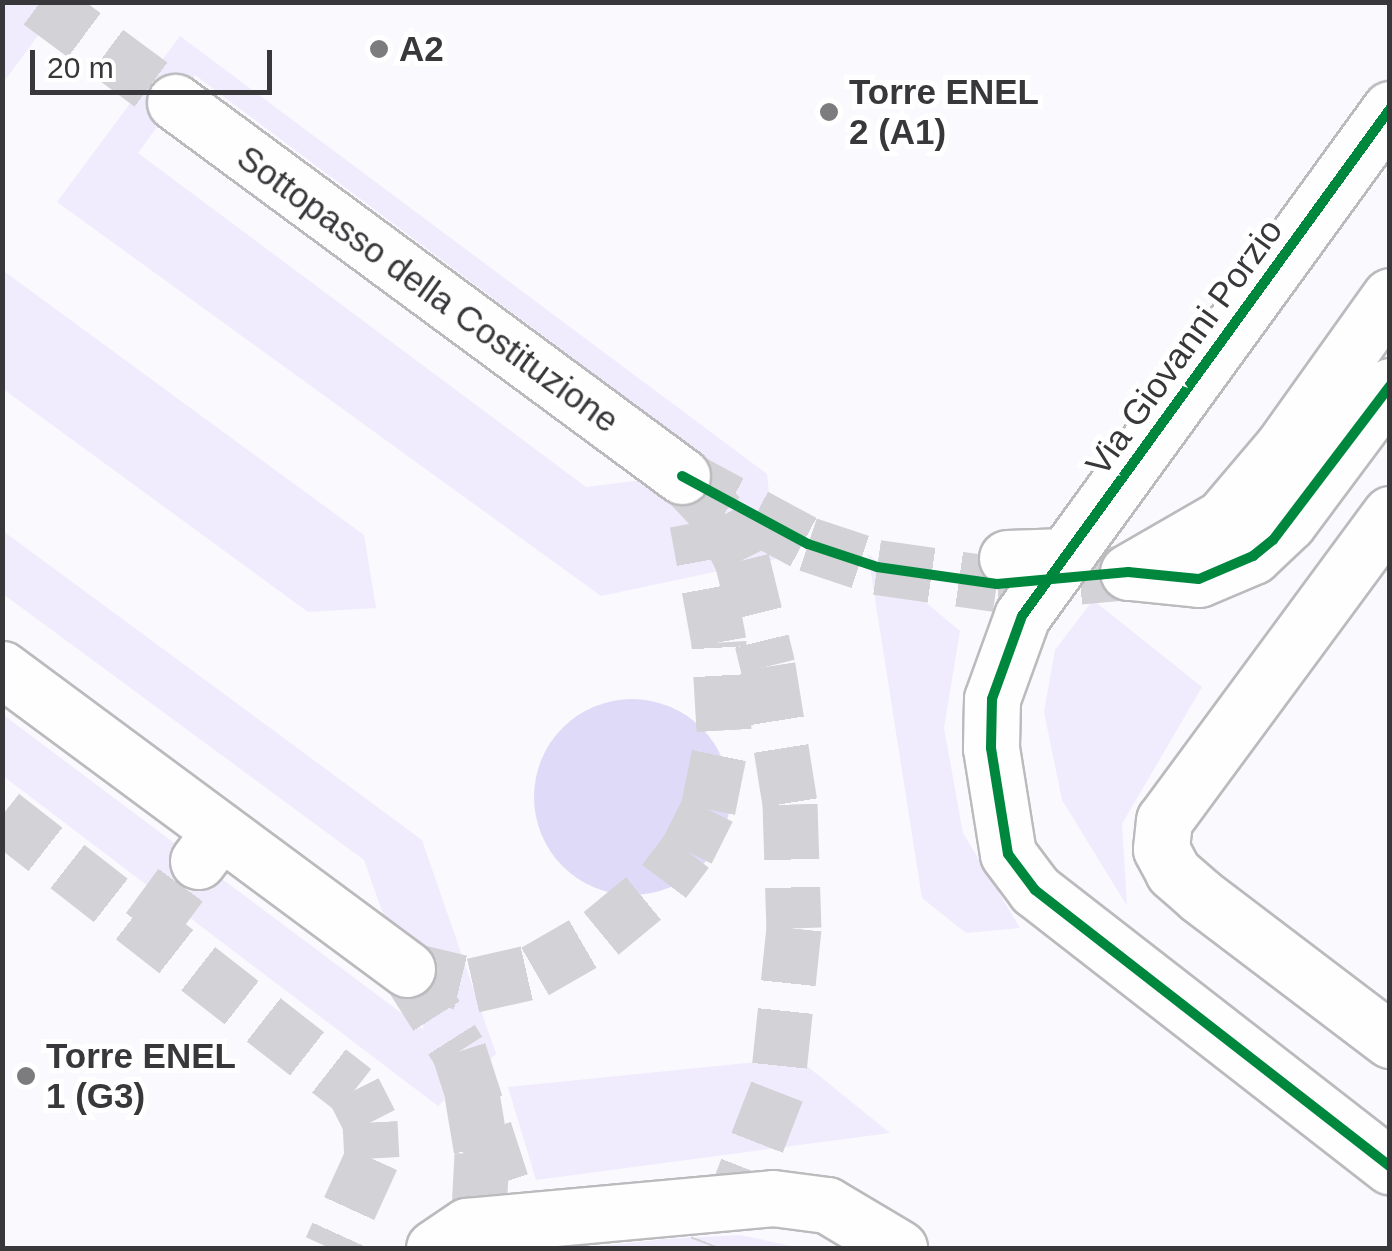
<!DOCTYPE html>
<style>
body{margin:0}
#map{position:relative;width:1392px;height:1251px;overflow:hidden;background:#faf9fd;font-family:Helvetica,sans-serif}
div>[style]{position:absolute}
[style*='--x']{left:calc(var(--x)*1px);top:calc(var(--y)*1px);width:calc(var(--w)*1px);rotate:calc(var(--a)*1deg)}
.green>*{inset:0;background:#f0ecfd}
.water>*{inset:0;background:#e0daf9}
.round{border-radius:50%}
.minor-tunnel>*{height:55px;margin-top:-27.5px;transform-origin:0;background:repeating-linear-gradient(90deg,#d3d2d6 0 55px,transparent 0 83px)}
.major-tunnel>*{height:55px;margin-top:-27.5px;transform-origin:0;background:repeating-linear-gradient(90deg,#d3d2d6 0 55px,transparent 0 83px)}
.roads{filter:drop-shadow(2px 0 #bbbabd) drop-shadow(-2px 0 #bbbabd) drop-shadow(0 2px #bbbabd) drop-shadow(0 -2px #bbbabd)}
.minor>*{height:55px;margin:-27.5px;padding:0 27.5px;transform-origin:27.5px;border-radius:27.5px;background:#fefeff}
.major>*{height:55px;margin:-27.5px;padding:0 27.5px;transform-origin:27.5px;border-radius:27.5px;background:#fefeff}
.cycleway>*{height:10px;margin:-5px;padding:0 5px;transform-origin:5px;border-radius:5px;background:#00873e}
.dots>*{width:28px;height:28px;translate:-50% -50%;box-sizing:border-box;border:5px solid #fff;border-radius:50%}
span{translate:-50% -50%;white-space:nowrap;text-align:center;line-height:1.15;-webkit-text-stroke:10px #fff;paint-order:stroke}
.poi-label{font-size:35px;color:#38383b;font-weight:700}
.left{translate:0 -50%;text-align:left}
.street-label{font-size:35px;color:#38383b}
.frame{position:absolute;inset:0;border:5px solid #38383b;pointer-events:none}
.scale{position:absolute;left:30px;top:50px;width:242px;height:45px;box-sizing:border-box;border:5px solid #38383b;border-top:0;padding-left:12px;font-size:30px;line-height:35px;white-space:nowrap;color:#38383b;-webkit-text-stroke:8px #fff;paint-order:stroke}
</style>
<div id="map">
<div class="green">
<i style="clip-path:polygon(6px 3px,62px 3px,3px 83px,2px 8px)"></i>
<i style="clip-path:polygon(evenodd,180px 36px,767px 474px,776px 559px,601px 596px,57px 202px,180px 36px,195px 75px,721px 469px,722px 470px,586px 487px,138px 153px,195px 75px)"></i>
<i style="clip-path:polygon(5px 272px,364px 535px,376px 608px,308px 612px,3px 389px)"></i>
<i style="clip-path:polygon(3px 531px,422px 840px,496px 1054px,438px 1106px,3px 776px,2px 714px,424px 1030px,364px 860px,3px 594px)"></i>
<i style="clip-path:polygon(868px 554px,960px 631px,944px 728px,963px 833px,1020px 928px,966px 933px,922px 898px)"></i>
<i style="clip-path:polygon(1093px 600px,1202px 687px,1122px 824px,1127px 906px,1062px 800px,1044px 712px,1055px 650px)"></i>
<i style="clip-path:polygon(797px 1058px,890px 1133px,536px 1180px,508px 1087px)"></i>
<i style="clip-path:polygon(740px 1235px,801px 1248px,581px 1248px,667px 1239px)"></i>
</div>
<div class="water">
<i class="round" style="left:534px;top:699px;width:196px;height:196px"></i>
</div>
<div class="minor-tunnel">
<i style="--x:682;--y:476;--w:143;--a:28.4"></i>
<i style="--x:808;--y:544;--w:73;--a:18.4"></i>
<i style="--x:877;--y:567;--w:121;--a:8.1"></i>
<i style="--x:997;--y:584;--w:132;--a:-5.2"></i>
<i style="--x:2;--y:815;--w:447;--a:38"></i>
<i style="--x:354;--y:1090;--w:36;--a:63"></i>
<i style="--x:370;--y:1122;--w:36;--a:87"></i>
<i style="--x:372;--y:1158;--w:99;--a:114.5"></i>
<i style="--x:148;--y:929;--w:84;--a:-53.7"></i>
<i style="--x:472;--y:1094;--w:61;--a:80.5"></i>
<i style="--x:482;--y:1154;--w:94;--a:93"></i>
</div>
<div class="major-tunnel">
<i style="--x:40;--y:2;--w:168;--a:36.5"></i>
<i style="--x:682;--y:476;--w:55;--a:46.5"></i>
<i style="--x:720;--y:516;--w:49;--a:63.4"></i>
<i style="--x:742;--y:560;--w:109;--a:76.2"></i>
<i style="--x:768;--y:666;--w:140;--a:80.9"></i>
<i style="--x:790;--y:804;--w:124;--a:88.2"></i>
<i style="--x:794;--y:928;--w:164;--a:96"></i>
<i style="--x:777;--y:1091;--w:168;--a:111.2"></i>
<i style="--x:407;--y:969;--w:68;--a:13.6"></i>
<i style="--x:473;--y:985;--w:64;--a:-12.7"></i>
<i style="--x:535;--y:971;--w:76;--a:-29.9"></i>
<i style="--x:601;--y:933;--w:82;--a:-39.5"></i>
<i style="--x:664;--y:881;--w:38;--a:-53"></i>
<i style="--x:687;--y:851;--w:47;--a:-63.4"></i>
<i style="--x:708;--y:809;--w:81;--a:-78.6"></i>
<i style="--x:724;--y:730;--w:88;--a:-93.3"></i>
<i style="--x:719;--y:642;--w:122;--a:-100.4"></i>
<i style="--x:407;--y:969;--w:97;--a:57.6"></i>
<i style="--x:459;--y:1051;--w:207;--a:72"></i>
</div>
<div class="roads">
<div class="minor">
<i style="--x:1390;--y:109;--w:626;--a:125.97"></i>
<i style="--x:1022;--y:616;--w:88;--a:109.9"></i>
<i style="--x:992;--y:699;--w:49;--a:91.2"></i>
<i style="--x:991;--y:748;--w:107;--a:80.9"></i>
<i style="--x:1008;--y:854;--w:45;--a:53.1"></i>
<i style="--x:1035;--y:890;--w:450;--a:37.9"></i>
<i style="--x:1390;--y:514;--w:380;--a:126.4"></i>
<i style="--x:1164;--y:820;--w:29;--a:96"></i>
<i style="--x:1161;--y:849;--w:26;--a:62"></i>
<i style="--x:1173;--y:872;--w:35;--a:41"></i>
<i style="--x:1199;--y:895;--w:240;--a:37.2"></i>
<i style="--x:1007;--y:558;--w:59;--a:-1.9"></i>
<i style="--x:1128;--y:572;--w:108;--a:-29.9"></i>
<i style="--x:1222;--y:518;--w:94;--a:-49.7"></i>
<i style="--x:1283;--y:446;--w:184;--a:-54.5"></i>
<i style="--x:1130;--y:572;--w:69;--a:5.8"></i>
<i style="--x:1199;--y:579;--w:59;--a:-23.1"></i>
<i style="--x:1253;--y:556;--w:48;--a:-43.3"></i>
<i style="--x:1288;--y:523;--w:171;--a:-53.3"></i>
<i style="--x:198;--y:861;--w:36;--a:-53"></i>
<i style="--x:434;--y:1248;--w:40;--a:-34"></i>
<i style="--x:467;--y:1226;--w:307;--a:-5.2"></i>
<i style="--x:773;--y:1198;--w:54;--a:7.4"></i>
<i style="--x:827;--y:1205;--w:84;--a:30.8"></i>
</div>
<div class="major">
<i style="--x:175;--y:102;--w:630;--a:36.42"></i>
<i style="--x:2;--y:669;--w:504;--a:36.53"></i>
</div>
</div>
<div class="cycleway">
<i style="--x:1390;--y:109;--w:626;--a:125.97"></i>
<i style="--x:1022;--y:616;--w:88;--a:109.9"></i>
<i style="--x:992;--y:699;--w:49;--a:91.2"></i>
<i style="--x:991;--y:748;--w:107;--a:80.9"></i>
<i style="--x:1008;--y:854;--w:45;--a:53.1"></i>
<i style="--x:1035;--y:890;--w:450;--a:37.9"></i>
<i style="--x:682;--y:476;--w:143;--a:28.4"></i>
<i style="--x:808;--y:544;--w:73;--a:18.4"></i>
<i style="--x:877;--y:567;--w:121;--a:8.1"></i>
<i style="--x:997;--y:584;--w:132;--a:-5.2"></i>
<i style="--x:1128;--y:572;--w:71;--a:5.6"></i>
<i style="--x:1199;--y:579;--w:59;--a:-23.1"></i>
<i style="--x:1253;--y:556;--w:26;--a:-39"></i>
<i style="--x:1273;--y:540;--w:193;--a:-52.8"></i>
</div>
<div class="dots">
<i style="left:379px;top:49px;background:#7c7c7f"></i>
<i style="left:829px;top:112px;background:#7c7c7f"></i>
<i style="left:26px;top:1076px;background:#7c7c7f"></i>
</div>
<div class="poi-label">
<span class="left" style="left:399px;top:49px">A2</span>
<span class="left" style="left:849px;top:112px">Torre ENEL<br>2 (A1)</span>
<span class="left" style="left:46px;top:1076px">Torre ENEL<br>1 (G3)</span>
</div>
<div class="street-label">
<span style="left:428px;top:289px;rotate:36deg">Sottopasso della Costituzione</span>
<span style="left:1184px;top:347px;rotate:-54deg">Via Giovanni Porzio</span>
</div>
<div class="frame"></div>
<div class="scale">20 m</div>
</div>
